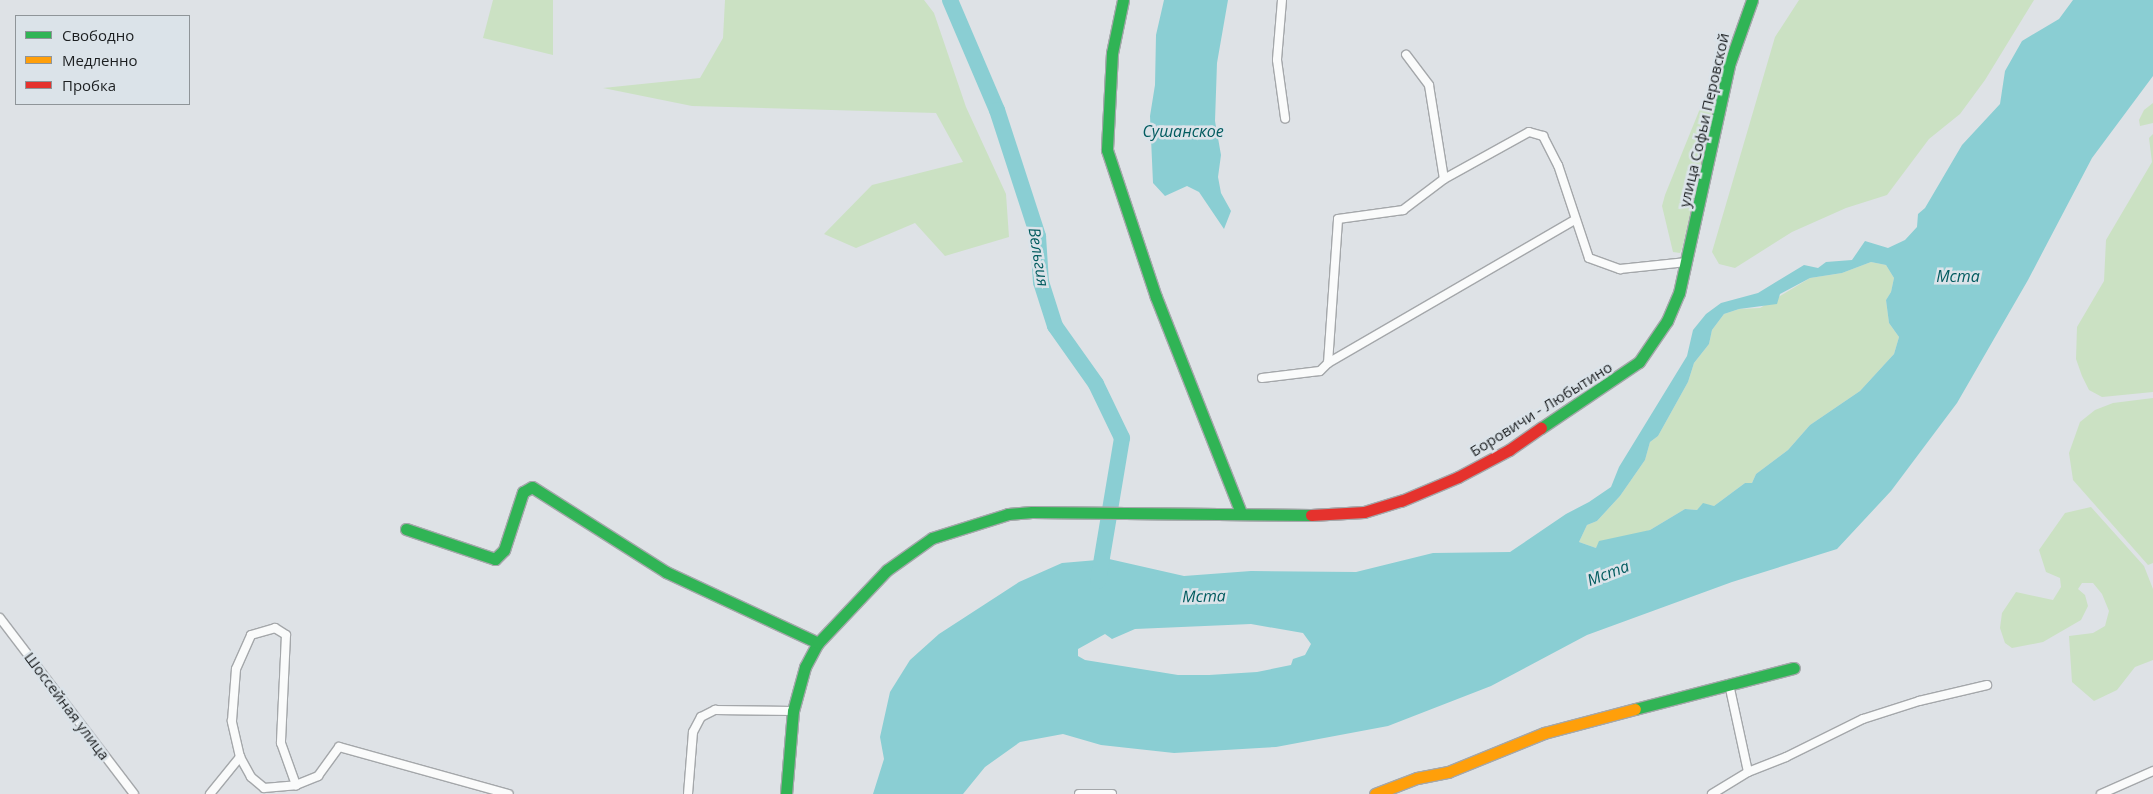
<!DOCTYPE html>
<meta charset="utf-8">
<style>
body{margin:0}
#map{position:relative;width:2153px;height:794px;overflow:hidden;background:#dee2e6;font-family:"Open Sans",sans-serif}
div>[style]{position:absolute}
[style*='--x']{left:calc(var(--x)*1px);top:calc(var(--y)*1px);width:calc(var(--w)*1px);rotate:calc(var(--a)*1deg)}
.green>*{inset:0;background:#cbe1c3}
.water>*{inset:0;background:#8aced3}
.river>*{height:16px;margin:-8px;padding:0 8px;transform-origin:8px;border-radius:8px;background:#8aced3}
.roads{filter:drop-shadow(1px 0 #a4a7aa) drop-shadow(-1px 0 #a4a7aa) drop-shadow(0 1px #a4a7aa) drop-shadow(0 -1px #a4a7aa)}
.street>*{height:8px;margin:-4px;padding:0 4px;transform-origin:4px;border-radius:4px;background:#fafbfb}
.fast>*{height:11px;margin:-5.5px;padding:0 5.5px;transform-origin:5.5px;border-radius:5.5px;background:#30b455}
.slow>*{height:11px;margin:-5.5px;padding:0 5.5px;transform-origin:5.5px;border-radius:5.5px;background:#ff9f0a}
.jam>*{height:11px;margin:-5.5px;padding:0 5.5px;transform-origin:5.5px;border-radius:5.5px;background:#e5322d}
span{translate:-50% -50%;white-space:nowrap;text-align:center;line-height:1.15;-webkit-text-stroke:5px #dbe3e9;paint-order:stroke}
.street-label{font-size:15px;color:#1c1f21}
.water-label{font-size:16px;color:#025b5f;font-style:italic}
.legend{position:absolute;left:15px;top:15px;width:175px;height:90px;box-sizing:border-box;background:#dbe3e9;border:1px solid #8f9599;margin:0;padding:6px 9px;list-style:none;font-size:15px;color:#1c1f21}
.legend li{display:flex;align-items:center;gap:10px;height:25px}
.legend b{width:25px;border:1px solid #8f9599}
</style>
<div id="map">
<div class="green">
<i style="clip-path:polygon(493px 0,553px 0,553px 55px,483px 38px)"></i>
<i style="clip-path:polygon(725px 0,924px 0,934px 13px,966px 107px,1006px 194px,1009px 237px,945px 256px,915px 223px,856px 248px,824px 234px,872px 185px,963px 162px,936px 113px,692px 106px,603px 88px,700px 78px,723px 38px)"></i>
<i style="clip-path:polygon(1799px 0,2034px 0,1985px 80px,1960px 114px,1929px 139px,1887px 195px,1846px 208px,1792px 232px,1735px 268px,1719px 264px,1712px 252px,1775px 37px)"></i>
<i style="clip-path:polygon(1725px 63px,1682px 249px,1680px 253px,1673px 252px,1662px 206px,1665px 195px,1712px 79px)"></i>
<i style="clip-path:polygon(2153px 103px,2153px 123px,2140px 126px,2139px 120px,2144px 110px)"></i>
<i style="clip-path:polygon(2153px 134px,2153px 392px,2102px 397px,2089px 390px,2082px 376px,2076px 359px,2077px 327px,2104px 281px,2106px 240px,2152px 162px,2149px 138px)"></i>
<i style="clip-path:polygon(1871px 262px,1886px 265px,1894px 278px,1891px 292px,1886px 300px,1889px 323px,1899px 337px,1894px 354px,1860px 391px,1810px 425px,1788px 450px,1756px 474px,1752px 483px,1745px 483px,1714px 506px,1703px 504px,1697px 510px,1685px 509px,1650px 530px,1596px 548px,1579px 542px,1587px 525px,1597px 521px,1620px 496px,1645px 460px,1650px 442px,1658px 436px,1688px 382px,1694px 363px,1709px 344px,1712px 330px,1724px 314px,1739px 309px,1760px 308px,1810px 278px,1842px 273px)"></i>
<i style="clip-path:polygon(2153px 398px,2153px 563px,2148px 565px,2073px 480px,2069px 453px,2080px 422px,2095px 410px,2113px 403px)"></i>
<i style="clip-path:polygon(2091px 507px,2144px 566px,2153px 589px,2153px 660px,2135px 667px,2117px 690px,2094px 701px,2072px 682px,2069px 636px,2093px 633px,2105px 626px,2109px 611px,2102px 594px,2093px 583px,2082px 583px,2078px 589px,2085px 595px,2088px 606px,2081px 620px,2043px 642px,2012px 648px,2005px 643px,2000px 628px,2002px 613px,2016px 592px,2053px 600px,2061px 587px,2060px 578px,2046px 572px,2039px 550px,2065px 513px)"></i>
</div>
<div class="water">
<i style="clip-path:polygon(1164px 0,1228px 0,1217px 63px,1215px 121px,1221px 155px,1218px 177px,1221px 193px,1231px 211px,1224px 229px,1199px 192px,1187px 186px,1165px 196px,1153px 183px,1150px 116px,1155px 85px,1156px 35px)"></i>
<i style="clip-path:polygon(evenodd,2073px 0,2153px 0,2153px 76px,2092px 158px,2028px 280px,1957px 403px,1891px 491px,1837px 549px,1732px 582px,1587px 635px,1491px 686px,1388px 726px,1276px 747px,1174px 753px,1101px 745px,1063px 734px,1020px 742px,985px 767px,963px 794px,873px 794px,884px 759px,880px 737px,890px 692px,910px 660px,939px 634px,1019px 582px,1062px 563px,1109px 559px,1184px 576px,1251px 571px,1356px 572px,1433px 553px,1510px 552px,1566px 514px,1589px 502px,1611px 487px,1619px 467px,1687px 356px,1693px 330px,1706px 314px,1721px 303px,1758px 293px,1804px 265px,1818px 268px,1826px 262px,1852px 260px,1865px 241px,1888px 248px,1905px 240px,1917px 227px,1918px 214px,1925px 208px,1962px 145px,2000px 104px,2005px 71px,2022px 41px,2059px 19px,2073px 0,1871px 262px,1886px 265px,1894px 278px,1891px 292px,1886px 300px,1889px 323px,1899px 337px,1894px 354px,1860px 391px,1810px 425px,1788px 450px,1756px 474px,1752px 483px,1745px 483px,1714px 506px,1703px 503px,1697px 510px,1685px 509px,1650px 530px,1599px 541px,1596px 548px,1579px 542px,1587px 525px,1597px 521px,1620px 496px,1645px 460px,1650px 442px,1658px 436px,1688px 382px,1694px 363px,1709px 344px,1712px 330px,1724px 314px,1739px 309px,1777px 304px,1780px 294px,1810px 278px,1842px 273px,1871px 262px,2073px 0,1251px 624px,1303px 633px,1311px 644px,1305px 655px,1293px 659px,1291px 665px,1257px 672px,1209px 675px,1178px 675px,1085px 660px,1078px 656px,1078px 649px,1105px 634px,1112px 639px,1135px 629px,1251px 624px)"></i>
</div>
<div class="river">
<i style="--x:950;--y:0;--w:120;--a:66.9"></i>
<i style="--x:997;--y:110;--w:133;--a:72"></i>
<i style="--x:1038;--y:236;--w:46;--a:86.3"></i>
<i style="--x:1041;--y:282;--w:46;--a:72.3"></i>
<i style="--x:1055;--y:326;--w:71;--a:54.7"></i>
<i style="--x:1096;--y:384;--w:60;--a:64.3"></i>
<i style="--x:1122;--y:438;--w:145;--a:99.5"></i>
</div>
<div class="roads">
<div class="street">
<i style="--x:1282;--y:0;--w:60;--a:94.8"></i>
<i style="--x:1277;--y:60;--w:59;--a:82.1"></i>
<i style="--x:1444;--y:179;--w:97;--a:-28.9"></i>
<i style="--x:1529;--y:132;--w:15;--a:16"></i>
<i style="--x:1543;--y:136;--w:33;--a:63"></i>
<i style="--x:1558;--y:165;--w:98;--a:71.6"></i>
<i style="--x:1589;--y:258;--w:33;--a:20"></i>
<i style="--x:1620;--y:269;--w:67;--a:-6"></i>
<i style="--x:1328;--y:363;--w:144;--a:-86"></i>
<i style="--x:1338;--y:219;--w:66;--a:-7.9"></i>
<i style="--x:1403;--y:210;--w:51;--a:-37.1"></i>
<i style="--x:1444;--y:179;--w:95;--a:-99.1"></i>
<i style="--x:1429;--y:85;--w:38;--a:-127"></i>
<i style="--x:1262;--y:378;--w:58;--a:-6.9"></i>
<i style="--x:1320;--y:371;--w:11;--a:-45"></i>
<i style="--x:1328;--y:363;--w:285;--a:-30.1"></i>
<i style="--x:0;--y:618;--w:221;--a:52.7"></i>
<i style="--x:1729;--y:684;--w:90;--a:77.8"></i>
<i style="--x:240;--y:757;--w:37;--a:-103"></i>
<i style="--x:232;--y:721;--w:52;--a:-85.6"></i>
<i style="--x:236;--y:669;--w:37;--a:-66"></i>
<i style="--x:251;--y:635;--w:25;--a:-16"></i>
<i style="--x:275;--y:628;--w:13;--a:32"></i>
<i style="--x:286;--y:635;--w:108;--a:92.7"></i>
<i style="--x:281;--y:743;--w:45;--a:70.3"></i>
<i style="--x:210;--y:794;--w:48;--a:-51"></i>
<i style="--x:240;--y:757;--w:23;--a:61"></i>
<i style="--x:251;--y:777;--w:17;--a:40"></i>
<i style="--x:264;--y:788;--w:32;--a:-5"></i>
<i style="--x:296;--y:785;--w:24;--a:-22"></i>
<i style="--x:318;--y:776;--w:36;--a:-54"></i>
<i style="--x:339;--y:747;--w:176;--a:15.5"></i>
<i style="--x:688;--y:794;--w:62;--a:-85.4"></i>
<i style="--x:693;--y:732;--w:17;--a:-62"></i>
<i style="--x:701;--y:717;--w:16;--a:-27"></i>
<i style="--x:715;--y:710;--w:78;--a:0.7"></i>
<i style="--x:1079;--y:794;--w:33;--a:0"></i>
<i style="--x:1712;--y:794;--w:42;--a:-31.4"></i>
<i style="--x:1748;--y:772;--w:41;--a:-21.5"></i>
<i style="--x:1786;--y:757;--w:86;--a:-26.3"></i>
<i style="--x:1863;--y:719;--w:59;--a:-17.8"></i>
<i style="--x:1919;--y:701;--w:70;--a:-13.2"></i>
<i style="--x:2101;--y:794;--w:57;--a:-23.9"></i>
</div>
<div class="fast">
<i style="--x:1123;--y:0;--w:54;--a:101.7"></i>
<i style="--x:1112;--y:53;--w:97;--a:93"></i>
<i style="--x:1107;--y:150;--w:155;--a:71.6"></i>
<i style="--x:1156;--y:297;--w:232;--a:68.5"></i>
<i style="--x:1541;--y:428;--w:118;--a:-34"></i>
<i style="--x:1639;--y:362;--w:50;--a:-55.7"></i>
<i style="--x:1667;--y:321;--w:30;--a:-67"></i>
<i style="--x:1679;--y:293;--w:233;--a:-77.6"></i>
<i style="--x:1729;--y:65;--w:69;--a:-70.5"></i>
<i style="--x:406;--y:529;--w:94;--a:18.6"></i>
<i style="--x:495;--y:559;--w:13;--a:-45"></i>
<i style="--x:504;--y:550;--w:61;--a:-71.9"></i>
<i style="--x:523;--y:492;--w:10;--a:-29"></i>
<i style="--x:532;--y:487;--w:159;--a:32.4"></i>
<i style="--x:666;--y:572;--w:168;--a:25"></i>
<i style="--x:1635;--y:709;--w:164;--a:-14.5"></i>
<i style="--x:786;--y:794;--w:83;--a:-85.2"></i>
<i style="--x:793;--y:711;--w:46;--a:-74.7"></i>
<i style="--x:805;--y:667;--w:27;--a:-62"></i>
<i style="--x:818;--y:643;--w:100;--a:-46.6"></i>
<i style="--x:887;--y:570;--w:55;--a:-35.4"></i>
<i style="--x:932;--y:538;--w:80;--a:-17.5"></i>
<i style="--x:1008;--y:514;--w:24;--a:-5"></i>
<i style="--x:1032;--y:512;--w:279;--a:0.6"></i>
</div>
<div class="slow">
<i style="--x:1375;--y:794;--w:45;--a:-20.9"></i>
<i style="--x:1417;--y:778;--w:32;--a:-11"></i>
<i style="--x:1448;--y:772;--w:104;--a:-22.1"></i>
<i style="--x:1544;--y:733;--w:94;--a:-14.8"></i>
</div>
<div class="jam">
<i style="--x:1311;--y:515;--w:53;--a:-3.2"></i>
<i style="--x:1364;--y:512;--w:39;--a:-17"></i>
<i style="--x:1401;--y:501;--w:62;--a:-22.8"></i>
<i style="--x:1458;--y:477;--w:58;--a:-27.9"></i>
<i style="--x:1509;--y:450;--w:39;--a:-35"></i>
</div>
</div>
<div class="street-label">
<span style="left:1704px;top:120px;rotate:-77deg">улица Софьи Перовской</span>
<span style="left:1541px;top:409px;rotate:-32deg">Боровичи - Любытино</span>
<span style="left:67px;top:706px;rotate:53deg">Шоссейная улица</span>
</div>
<div class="water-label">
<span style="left:1183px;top:131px">Сушанское</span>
<span style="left:1039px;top:257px;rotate:81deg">Вельгия</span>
<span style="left:1958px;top:276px">Мста</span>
<span style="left:1608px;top:573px;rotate:-21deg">Мста</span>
<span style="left:1204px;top:596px;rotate:-1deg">Мста</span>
</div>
<ul class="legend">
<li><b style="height:6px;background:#30b455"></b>Свободно</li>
<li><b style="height:6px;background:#ff9f0a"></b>Медленно</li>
<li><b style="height:6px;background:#e5322d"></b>Пробка</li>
</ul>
</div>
